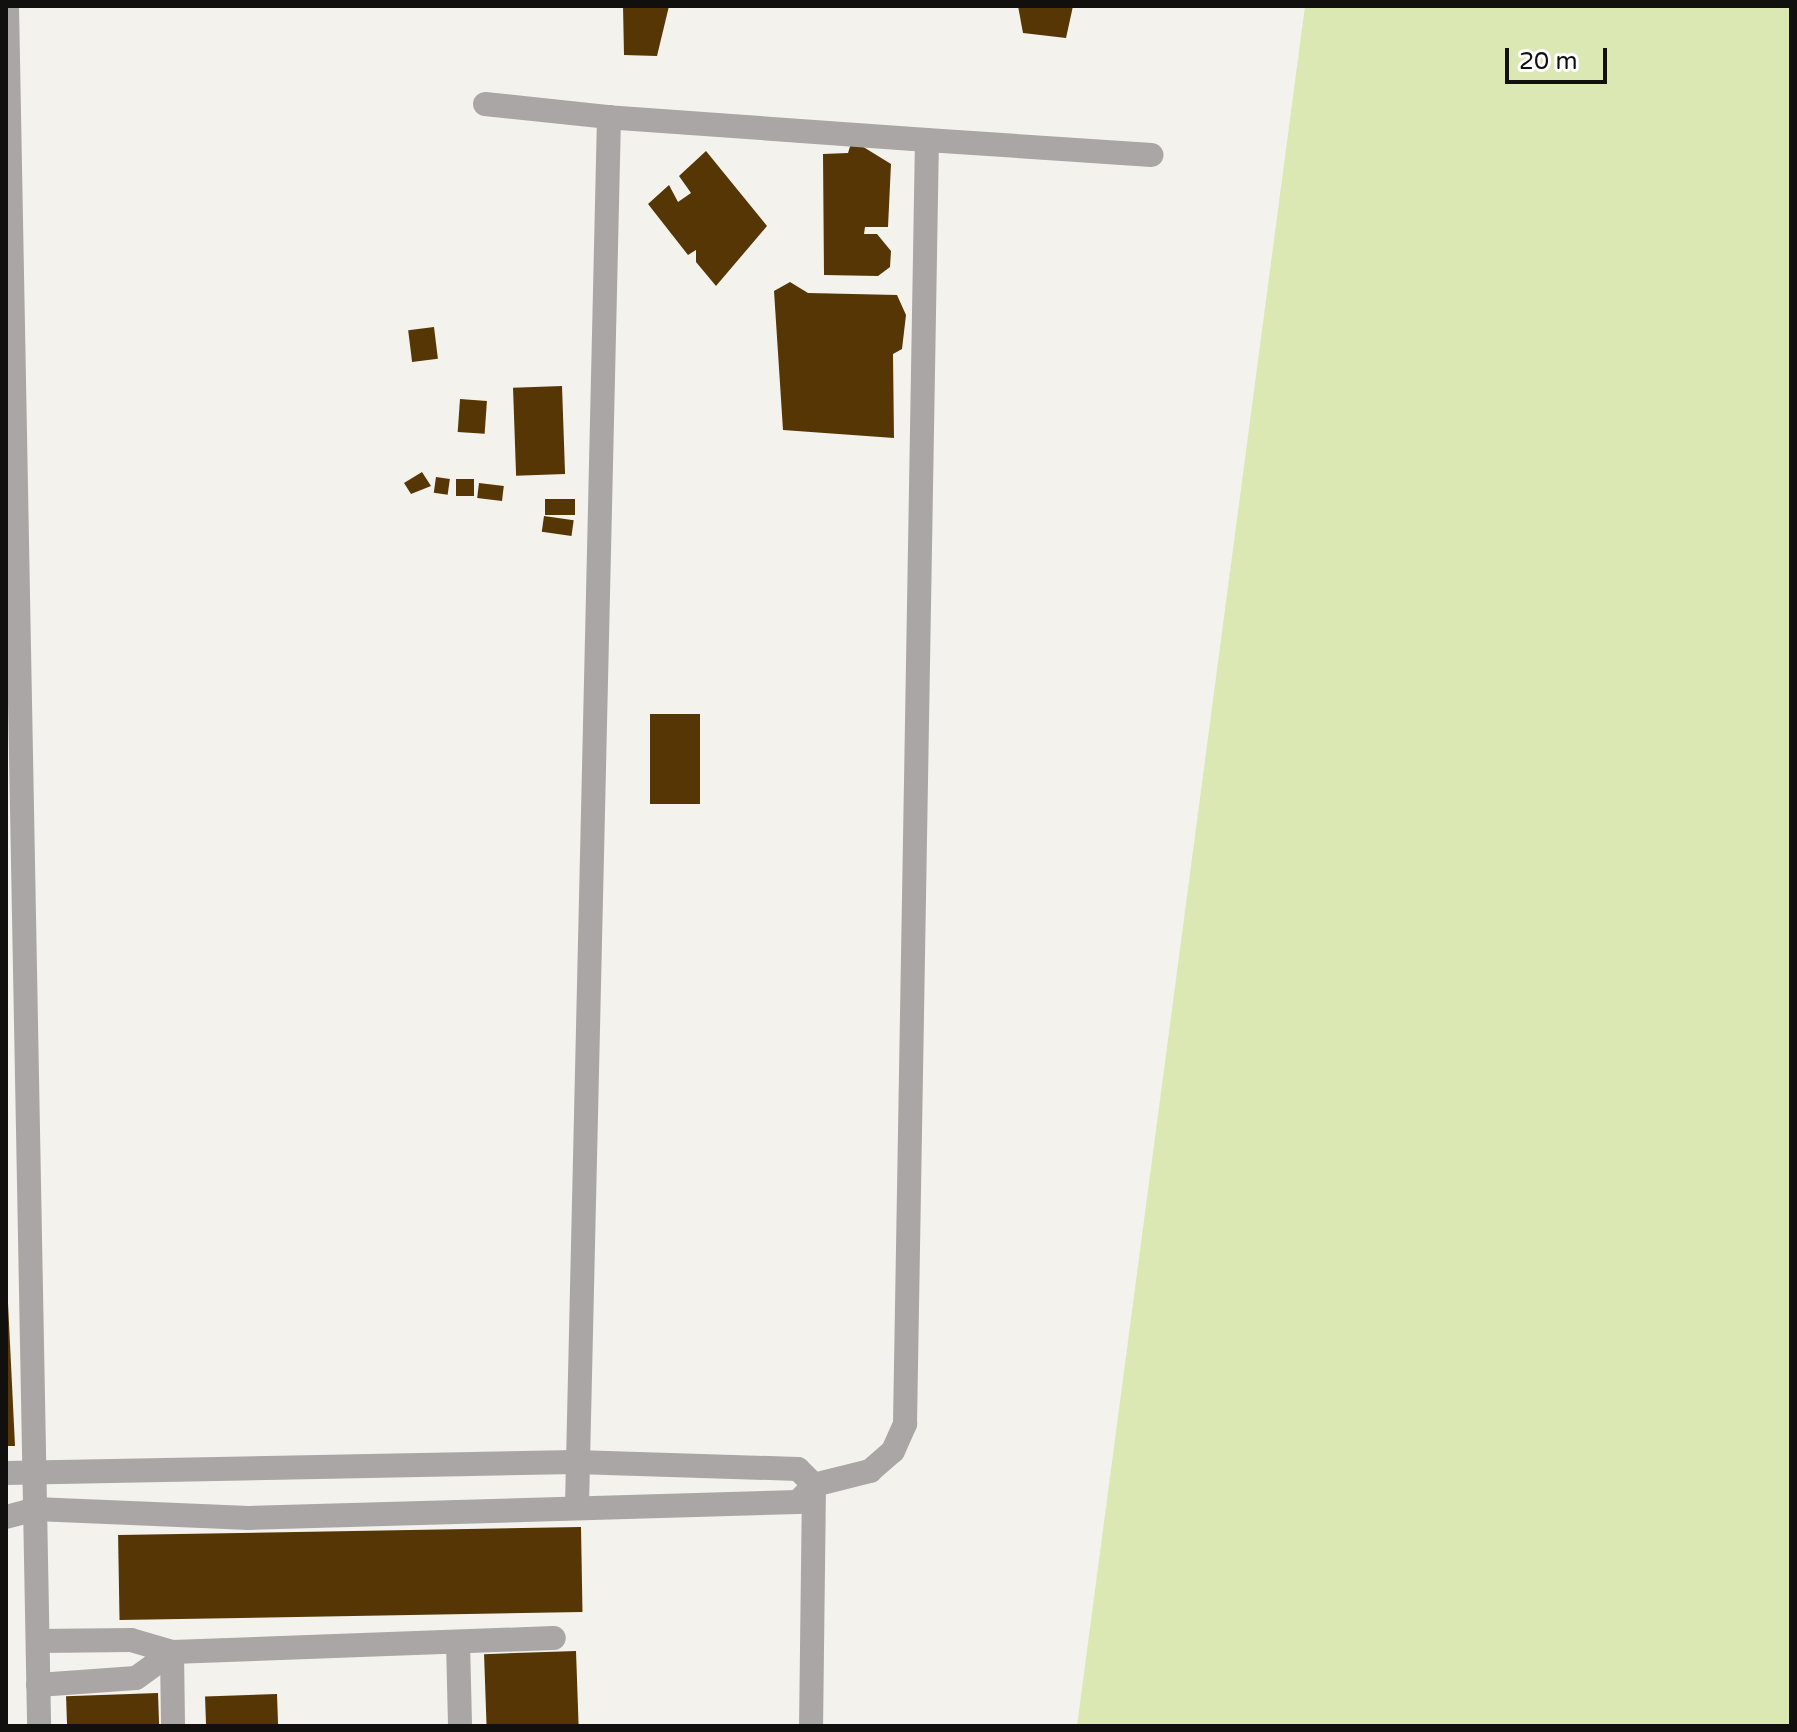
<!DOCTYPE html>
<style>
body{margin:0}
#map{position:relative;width:1797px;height:1732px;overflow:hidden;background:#f4f2ec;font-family:"Varela Round",sans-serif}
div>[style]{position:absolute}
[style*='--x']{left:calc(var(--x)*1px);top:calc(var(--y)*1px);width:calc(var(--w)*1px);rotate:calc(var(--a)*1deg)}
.green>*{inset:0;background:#dbe8b4}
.building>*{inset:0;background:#563605;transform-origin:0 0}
.street>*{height:24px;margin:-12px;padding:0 12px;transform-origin:12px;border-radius:12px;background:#a9a6a5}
span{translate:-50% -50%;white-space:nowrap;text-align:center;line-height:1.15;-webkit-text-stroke:8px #fff;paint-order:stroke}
.frame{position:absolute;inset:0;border:8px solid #11100e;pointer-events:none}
.scale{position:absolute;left:1505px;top:48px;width:102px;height:36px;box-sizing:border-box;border:4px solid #11100e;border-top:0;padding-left:10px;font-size:24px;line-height:28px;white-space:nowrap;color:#11100e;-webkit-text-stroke:6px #fff;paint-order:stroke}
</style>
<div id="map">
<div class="green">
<i style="clip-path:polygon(1305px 6px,1791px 6px,1791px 1726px,1077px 1726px)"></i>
</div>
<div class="building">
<i style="clip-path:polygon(623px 6px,669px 6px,657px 56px,624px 55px)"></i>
<i style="clip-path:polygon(1018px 6px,1073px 6px,1066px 38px,1023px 33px)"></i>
<i style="clip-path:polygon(852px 140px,891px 164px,888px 227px,865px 227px,864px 234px,877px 234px,891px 251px,890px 267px,878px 276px,824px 275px,823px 154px,848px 153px)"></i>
<i style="clip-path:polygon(706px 151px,767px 226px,716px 286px,696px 262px,696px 250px,688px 255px,648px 204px,669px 185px,678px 202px,691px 193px,679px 176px)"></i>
<i style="clip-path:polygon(790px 282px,808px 293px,897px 295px,906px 315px,902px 349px,893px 354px,894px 438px,783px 430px,774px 291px)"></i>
<i style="left:434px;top:327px;width:32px;height:26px;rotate:83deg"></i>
<i style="left:562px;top:386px;width:88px;height:49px;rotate:88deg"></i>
<i style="left:460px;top:399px;width:27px;height:33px;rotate:4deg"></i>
<i style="clip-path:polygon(422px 472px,431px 486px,411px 494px,404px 483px)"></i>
<i style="left:436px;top:477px;width:14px;height:16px;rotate:8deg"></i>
<i style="left:474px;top:479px;width:17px;height:18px;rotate:90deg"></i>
<i style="left:479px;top:483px;width:25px;height:15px;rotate:7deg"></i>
<i style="left:545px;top:499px;width:30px;height:16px"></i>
<i style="left:544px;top:516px;width:30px;height:16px;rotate:8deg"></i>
<i style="left:650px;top:714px;width:50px;height:90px"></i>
<i style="clip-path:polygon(6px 1262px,15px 1446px,6px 1446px)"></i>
<i style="left:581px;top:1527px;width:85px;height:463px;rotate:89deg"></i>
<i style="left:576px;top:1651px;width:75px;height:92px;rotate:88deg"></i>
<i style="left:158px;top:1693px;width:33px;height:92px;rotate:88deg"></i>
<i style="left:277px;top:1694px;width:32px;height:72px;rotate:88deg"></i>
</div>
<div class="street">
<i style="--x:7;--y:6;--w:1720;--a:88.93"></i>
<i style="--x:485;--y:104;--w:125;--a:6"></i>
<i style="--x:927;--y:140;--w:225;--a:3.8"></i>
<i style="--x:6;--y:1473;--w:570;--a:-1.11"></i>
<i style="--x:576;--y:1462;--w:222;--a:1.8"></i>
<i style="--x:798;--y:1469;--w:23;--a:45"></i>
<i style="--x:814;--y:1485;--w:241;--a:90.7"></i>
<i style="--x:6;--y:1517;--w:30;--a:-15"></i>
<i style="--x:35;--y:1509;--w:214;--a:2.4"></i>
<i style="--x:249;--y:1518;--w:549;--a:-1.67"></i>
<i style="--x:798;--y:1502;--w:23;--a:-47"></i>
<i style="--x:814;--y:1485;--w:58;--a:-14"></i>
<i style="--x:870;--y:1471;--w:30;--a:-41"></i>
<i style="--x:893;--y:1451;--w:30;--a:-66"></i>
<i style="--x:905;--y:1424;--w:1284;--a:-89.02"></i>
<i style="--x:927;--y:140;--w:319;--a:-175.9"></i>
<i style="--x:609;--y:117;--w:1386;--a:91.32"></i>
<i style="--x:38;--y:1641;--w:93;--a:-0.6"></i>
<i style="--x:131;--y:1640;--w:43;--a:16.3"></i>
<i style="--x:172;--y:1652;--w:382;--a:-2.1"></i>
<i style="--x:458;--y:1642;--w:84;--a:88.6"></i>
<i style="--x:172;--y:1652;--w:74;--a:89.2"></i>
<i style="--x:38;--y:1685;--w:98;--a:-4.1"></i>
<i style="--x:136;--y:1678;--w:44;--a:-35.8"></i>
</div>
<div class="frame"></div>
<div class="scale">20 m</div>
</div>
